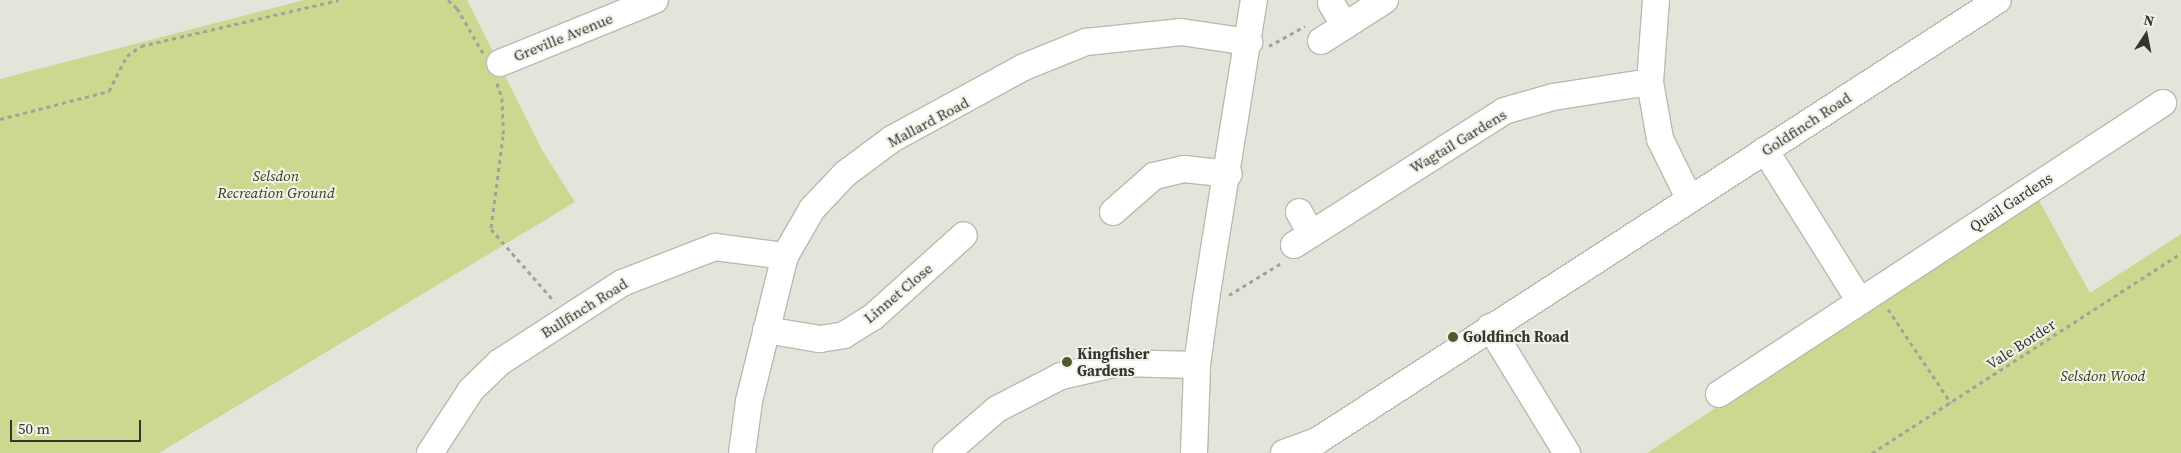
<!DOCTYPE html>
<style>
body{margin:0}
#map{position:relative;width:2181px;height:453px;overflow:hidden;background:#e3e5db;font-family:"Source Serif 4",serif}
div>[style]{position:absolute}
[style*='--x']{left:calc(var(--x)*1px);top:calc(var(--y)*1px);width:calc(var(--w)*1px);rotate:calc(var(--a)*1deg)}
.green>*{inset:0;background:#cbd890}
.path>*{height:3px;margin-top:-1.5px;transform-origin:0;background:repeating-linear-gradient(90deg,#a1a39b 0 4px,transparent 0 8px)}
.roads{filter:drop-shadow(1px 0 #b9bbb1) drop-shadow(-1px 0 #b9bbb1) drop-shadow(0 1px #b9bbb1) drop-shadow(0 -1px #b9bbb1)}
.minor>*{height:26px;margin:-13px;padding:0 13px;transform-origin:13px;border-radius:13px;background:#fff}
.dots>*{width:14px;height:14px;translate:-50% -50%;box-sizing:border-box;border:2px solid #f0f3e8;border-radius:50%}
span{translate:-50% -50%;white-space:nowrap;text-align:center;line-height:1.15;-webkit-text-stroke:4px #f0f3e8;paint-order:stroke}
.street-label{font-size:15px;color:#343531}
.park-label{font-size:15px;color:#373d17;font-style:italic}
.poi-label{font-size:15px;color:#343531;font-weight:700}
.left{translate:0 -50%;text-align:left}
.north{position:absolute;left:2121px;top:10px;width:50px;height:50px;-webkit-text-stroke:4px #f0f3e8;paint-order:stroke;rotate:11deg;font-size:14px;font-weight:700;line-height:20px;text-align:center;color:#343531}
.north::after{content:'';display:block;margin:auto;width:18px;height:22px;background:#343531;clip-path:polygon(50% 0,100% 100%,50% 72%,0 100%)}
.scale{position:absolute;left:10px;top:420px;width:131px;height:22px;box-sizing:border-box;border:2px solid #343531;border-top:0;padding-left:6px;font-size:15px;line-height:18px;white-space:nowrap;color:#343531;-webkit-text-stroke:4px #f0f3e8;paint-order:stroke}
</style>
<div id="map">
<div class="green">
<i style="clip-path:polygon(304px 0,467px 0,542px 150px,575px 202px,159px 453px,0 453px,0 79px)"></i>
<i style="clip-path:polygon(2037px 197px,2090px 293px,2181px 234px,2181px 453px,1647px 453px)"></i>
</div>
<div class="path">
<i style="--x:448;--y:0;--w:12;--a:42"></i>
<i style="--x:457;--y:8;--w:52;--a:60"></i>
<i style="--x:1269;--y:46;--w:41;--a:-29.1"></i>
<i style="--x:497;--y:83;--w:16;--a:72"></i>
<i style="--x:502;--y:98;--w:38;--a:88"></i>
<i style="--x:503;--y:136;--w:94;--a:97.4"></i>
<i style="--x:491;--y:229;--w:96;--a:48.8"></i>
<i style="--x:0;--y:119;--w:113;--a:-14.4"></i>
<i style="--x:109;--y:91;--w:39;--a:-63"></i>
<i style="--x:127;--y:56;--w:17;--a:-36"></i>
<i style="--x:141;--y:46;--w:203;--a:-13.1"></i>
<i style="--x:1229;--y:295;--w:63;--a:-31.4"></i>
<i style="--x:1888;--y:309;--w:113;--a:56.2"></i>
<i style="--x:1872;--y:453;--w:368;--a:-32.9"></i>
</div>
<div class="roads">
<div class="minor">
<i style="--x:1656;--y:0;--w:82;--a:94.2"></i>
<i style="--x:1650;--y:82;--w:58;--a:80"></i>
<i style="--x:1660;--y:139;--w:66;--a:63.8"></i>
<i style="--x:1331;--y:3;--w:27;--a:59"></i>
<i style="--x:1321;--y:41;--w:76;--a:-32.6"></i>
<i style="--x:500;--y:63;--w:167;--a:-22.1"></i>
<i style="--x:1765;--y:150;--w:177;--a:57.9"></i>
<i style="--x:1113;--y:212;--w:55;--a:-41.3"></i>
<i style="--x:1154;--y:176;--w:31;--a:-13"></i>
<i style="--x:1184;--y:169;--w:45;--a:6.3"></i>
<i style="--x:1299;--y:212;--w:25;--a:61"></i>
<i style="--x:1294;--y:245;--w:249;--a:-32.5"></i>
<i style="--x:1504;--y:111;--w:51;--a:-15.9"></i>
<i style="--x:1553;--y:97;--w:98;--a:-8.8"></i>
<i style="--x:1490;--y:327;--w:148;--a:58.6"></i>
<i style="--x:766;--y:330;--w:55;--a:9.5"></i>
<i style="--x:820;--y:339;--w:24;--a:-9"></i>
<i style="--x:844;--y:335;--w:34;--a:-32"></i>
<i style="--x:873;--y:317;--w:122;--a:-42"></i>
<i style="--x:1719;--y:394;--w:531;--a:-33.24"></i>
<i style="--x:430;--y:453;--w:75;--a:-56.9"></i>
<i style="--x:471;--y:390;--w:40;--a:-44"></i>
<i style="--x:500;--y:362;--w:145;--a:-32.9"></i>
<i style="--x:622;--y:283;--w:100;--a:-21.2"></i>
<i style="--x:715;--y:247;--w:71;--a:7.3"></i>
<i style="--x:742;--y:453;--w:52;--a:-82.3"></i>
<i style="--x:749;--y:401;--w:149;--a:-76.1"></i>
<i style="--x:785;--y:256;--w:54;--a:-60.1"></i>
<i style="--x:812;--y:209;--w:48;--a:-46.7"></i>
<i style="--x:845;--y:174;--w:59;--a:-36.7"></i>
<i style="--x:892;--y:139;--w:150;--a:-28.6"></i>
<i style="--x:1024;--y:67;--w:67;--a:-22"></i>
<i style="--x:1086;--y:42;--w:96;--a:-6"></i>
<i style="--x:1181;--y:32;--w:69;--a:8.4"></i>
<i style="--x:946;--y:453;--w:67;--a:-40.8"></i>
<i style="--x:997;--y:409;--w:72;--a:-27.3"></i>
<i style="--x:1061;--y:376;--w:59;--a:-12.6"></i>
<i style="--x:1119;--y:363;--w:78;--a:1.5"></i>
<i style="--x:1194;--y:453;--w:88;--a:-88"></i>
<i style="--x:1197;--y:365;--w:67;--a:-82.2"></i>
<i style="--x:1206;--y:299;--w:303;--a:-80.9"></i>
<i style="--x:1284;--y:453;--w:35;--a:-20"></i>
<i style="--x:1317;--y:441;--w:811;--a:-32.93"></i>
</div>
</div>
<div class="dots">
<i style="left:1453px;top:337px;background:#535a29"></i>
<i style="left:1067px;top:362px;background:#535a29"></i>
</div>
<div class="street-label">
<span style="left:563px;top:37px;rotate:-22deg">Greville Avenue</span>
<span style="left:928px;top:122px;rotate:-28deg">Mallard Road</span>
<span style="left:1806px;top:124px;rotate:-33deg">Goldfinch Road</span>
<span style="left:1458px;top:141px;rotate:-31deg">Wagtail Gardens</span>
<span style="left:2011px;top:202px;rotate:-33deg">Quail Gardens</span>
<span style="left:898px;top:293px;rotate:-40deg">Linnet Close</span>
<span style="left:584px;top:308px;rotate:-32deg">Bullfinch Road</span>
<span style="left:2021px;top:344px;rotate:-33deg">Vale Border</span>
</div>
<div class="park-label">
<span style="left:276px;top:184px">Selsdon<br>Recreation Ground</span>
<span style="left:2103px;top:376px">Selsdon Wood</span>
</div>
<div class="poi-label">
<span class="left" style="left:1463px;top:337px">Goldfinch Road</span>
<span class="left" style="left:1077px;top:362px">Kingfisher<br>Gardens</span>
</div>
<div class="north">N</div>
<div class="scale">50 m</div>
</div>
